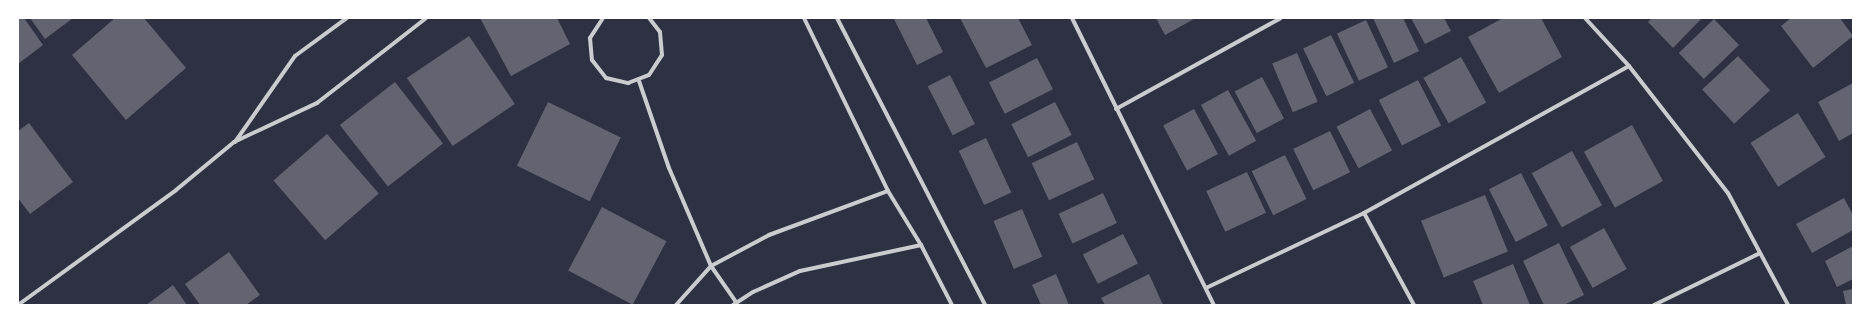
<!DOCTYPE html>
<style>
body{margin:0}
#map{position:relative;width:1871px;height:323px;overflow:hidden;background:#2d3142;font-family:"Source Sans 3",sans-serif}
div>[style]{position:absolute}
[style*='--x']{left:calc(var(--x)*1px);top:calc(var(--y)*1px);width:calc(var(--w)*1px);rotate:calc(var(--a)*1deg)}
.building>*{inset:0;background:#626471;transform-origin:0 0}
.minor>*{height:4px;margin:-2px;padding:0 2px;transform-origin:2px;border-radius:2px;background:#caccd0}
span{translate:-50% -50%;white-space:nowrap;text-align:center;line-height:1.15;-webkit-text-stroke:3px #fff;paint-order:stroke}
.frame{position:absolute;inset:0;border:19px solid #fff;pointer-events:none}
</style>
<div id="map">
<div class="building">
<i style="clip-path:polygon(18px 18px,24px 18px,43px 45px,18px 64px)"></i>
<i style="clip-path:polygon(30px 18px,73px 18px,45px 39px)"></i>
<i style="clip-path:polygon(115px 18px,144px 18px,186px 68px,126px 120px,72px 55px)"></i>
<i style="clip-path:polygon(480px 18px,557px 18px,570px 44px,511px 76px)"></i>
<i style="clip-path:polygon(896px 18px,926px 18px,943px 52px,917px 65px,894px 19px)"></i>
<i style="clip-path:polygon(960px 18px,1018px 18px,1032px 45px,986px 68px)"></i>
<i style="clip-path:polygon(1156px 18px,1193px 18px,1194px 19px,1165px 35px)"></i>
<i style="clip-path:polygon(1373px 18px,1403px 18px,1419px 51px,1394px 63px)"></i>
<i style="clip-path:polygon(1411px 18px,1444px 18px,1451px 31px,1425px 44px)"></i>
<i style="clip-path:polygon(1503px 18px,1541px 18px,1562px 57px,1499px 93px,1468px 37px)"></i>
<i style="clip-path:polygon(1652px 18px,1702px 18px,1673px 48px,1648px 22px)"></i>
<i style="clip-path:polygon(1791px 18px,1840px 18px,1853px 36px,1813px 68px,1781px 26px)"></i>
<i style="left:1714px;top:19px;width:36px;height:49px;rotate:46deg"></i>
<i style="left:1366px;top:20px;width:52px;height:32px;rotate:65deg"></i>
<i style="left:1331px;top:35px;width:53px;height:31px;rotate:64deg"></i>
<i style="left:469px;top:36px;width:82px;height:75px;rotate:56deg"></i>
<i style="left:1297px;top:53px;width:53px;height:27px;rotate:67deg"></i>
<i style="left:1738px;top:56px;width:47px;height:49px;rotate:47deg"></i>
<i style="left:1461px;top:57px;width:52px;height:43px;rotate:61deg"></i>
<i style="left:1037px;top:58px;width:35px;height:54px;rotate:63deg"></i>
<i style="left:950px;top:75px;width:55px;height:25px;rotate:63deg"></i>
<i style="left:1262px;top:77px;width:47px;height:31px;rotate:62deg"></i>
<i style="left:1418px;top:80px;width:51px;height:44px;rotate:63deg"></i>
<i style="left:395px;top:82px;width:78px;height:70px;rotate:52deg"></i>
<i style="clip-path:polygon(1853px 83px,1853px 133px,1839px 141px,1818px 102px)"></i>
<i style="left:1228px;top:90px;width:58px;height:31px;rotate:61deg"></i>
<i style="left:548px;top:102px;width:81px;height:71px;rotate:26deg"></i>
<i style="left:1055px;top:102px;width:37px;height:49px;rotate:63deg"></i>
<i style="left:1194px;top:109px;width:51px;height:35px;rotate:62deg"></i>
<i style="left:1370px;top:109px;width:47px;height:38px;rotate:62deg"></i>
<i style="left:1798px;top:113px;width:52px;height:56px;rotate:58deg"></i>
<i style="clip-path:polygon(29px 123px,73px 182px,30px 214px,18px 198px,18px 131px)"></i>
<i style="left:1632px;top:125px;width:64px;height:55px;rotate:61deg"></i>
<i style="left:1330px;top:131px;width:46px;height:41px;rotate:64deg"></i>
<i style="left:327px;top:134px;width:79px;height:71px;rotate:49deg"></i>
<i style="left:986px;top:138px;width:60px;height:30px;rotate:65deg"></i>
<i style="left:1077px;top:142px;width:41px;height:50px;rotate:65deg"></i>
<i style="left:1572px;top:151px;width:62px;height:46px;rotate:61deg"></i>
<i style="left:1285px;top:155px;width:49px;height:37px;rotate:64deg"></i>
<i style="left:1247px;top:172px;width:45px;height:45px;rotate:65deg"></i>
<i style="left:1521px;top:173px;width:59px;height:36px;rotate:63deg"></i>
<i style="left:1103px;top:193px;width:33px;height:49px;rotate:65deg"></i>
<i style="left:1485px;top:195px;width:61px;height:69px;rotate:68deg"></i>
<i style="clip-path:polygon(1844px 198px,1853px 215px,1853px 230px,1812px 253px,1796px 224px)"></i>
<i style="left:602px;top:207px;width:73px;height:72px;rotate:28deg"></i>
<i style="left:1022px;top:209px;width:52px;height:31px;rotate:67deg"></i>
<i style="left:1604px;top:228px;width:47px;height:39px;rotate:61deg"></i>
<i style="left:1123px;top:234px;width:33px;height:45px;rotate:63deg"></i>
<i style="clip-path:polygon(1559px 243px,1584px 295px,1564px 305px,1544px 305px,1523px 261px)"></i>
<i style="clip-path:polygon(1853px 246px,1853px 279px,1837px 287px,1825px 261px)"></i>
<i style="clip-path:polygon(229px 252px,260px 295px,246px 305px,200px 305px,185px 284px)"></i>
<i style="clip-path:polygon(1513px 264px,1530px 305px,1483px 305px,1473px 281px)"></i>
<i style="clip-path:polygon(1056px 274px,1069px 305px,1041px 305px,1032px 285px)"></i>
<i style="clip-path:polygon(1149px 274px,1163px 305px,1105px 305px,1101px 298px)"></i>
<i style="clip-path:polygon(173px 285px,187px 305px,146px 305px)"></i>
<i style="clip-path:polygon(1853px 289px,1853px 305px,1846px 305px,1843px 291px)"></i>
</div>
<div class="minor">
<i style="--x:603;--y:18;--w:24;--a:123"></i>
<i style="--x:590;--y:38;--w:22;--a:85"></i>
<i style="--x:592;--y:60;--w:23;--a:52"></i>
<i style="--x:606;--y:78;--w:23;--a:13"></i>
<i style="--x:628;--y:83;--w:22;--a:-21"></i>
<i style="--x:649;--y:75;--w:24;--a:-57"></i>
<i style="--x:662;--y:55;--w:23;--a:-95"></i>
<i style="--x:660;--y:32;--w:18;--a:-128"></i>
<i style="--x:804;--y:18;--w:192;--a:64.1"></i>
<i style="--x:888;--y:191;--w:63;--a:58.6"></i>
<i style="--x:921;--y:245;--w:68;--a:62.7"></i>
<i style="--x:837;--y:18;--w:323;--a:62.7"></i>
<i style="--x:1072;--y:18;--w:320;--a:63.7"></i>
<i style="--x:1585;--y:18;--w:65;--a:47.5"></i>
<i style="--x:1629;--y:66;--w:161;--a:52.1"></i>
<i style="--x:1728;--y:193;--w:127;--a:61.8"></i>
<i style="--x:639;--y:81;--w:92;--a:71"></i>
<i style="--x:669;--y:168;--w:107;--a:66.8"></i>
<i style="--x:711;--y:266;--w:44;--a:55.2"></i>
<i style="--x:1116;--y:109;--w:188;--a:-28.9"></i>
<i style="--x:235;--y:142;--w:105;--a:-55.1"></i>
<i style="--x:295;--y:56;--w:64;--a:-36.2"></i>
<i style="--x:1364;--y:213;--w:105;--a:61.5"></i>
<i style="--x:1206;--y:288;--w:175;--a:-25.4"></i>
<i style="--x:1364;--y:213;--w:303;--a:-29"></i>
<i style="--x:18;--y:305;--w:195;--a:-36"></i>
<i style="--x:176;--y:190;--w:75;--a:-39.6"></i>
<i style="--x:234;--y:142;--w:92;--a:-25.2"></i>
<i style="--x:317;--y:103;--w:138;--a:-37.9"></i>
<i style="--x:676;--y:305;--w:52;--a:-48.1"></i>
<i style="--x:711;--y:266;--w:66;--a:-28.1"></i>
<i style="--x:769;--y:235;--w:127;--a:-20.3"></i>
<i style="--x:733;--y:305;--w:24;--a:-33"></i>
<i style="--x:753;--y:292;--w:51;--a:-24.1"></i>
<i style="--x:800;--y:271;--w:124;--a:-12.1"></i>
<i style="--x:1654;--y:305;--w:118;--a:-26.1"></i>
</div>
<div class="frame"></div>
</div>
